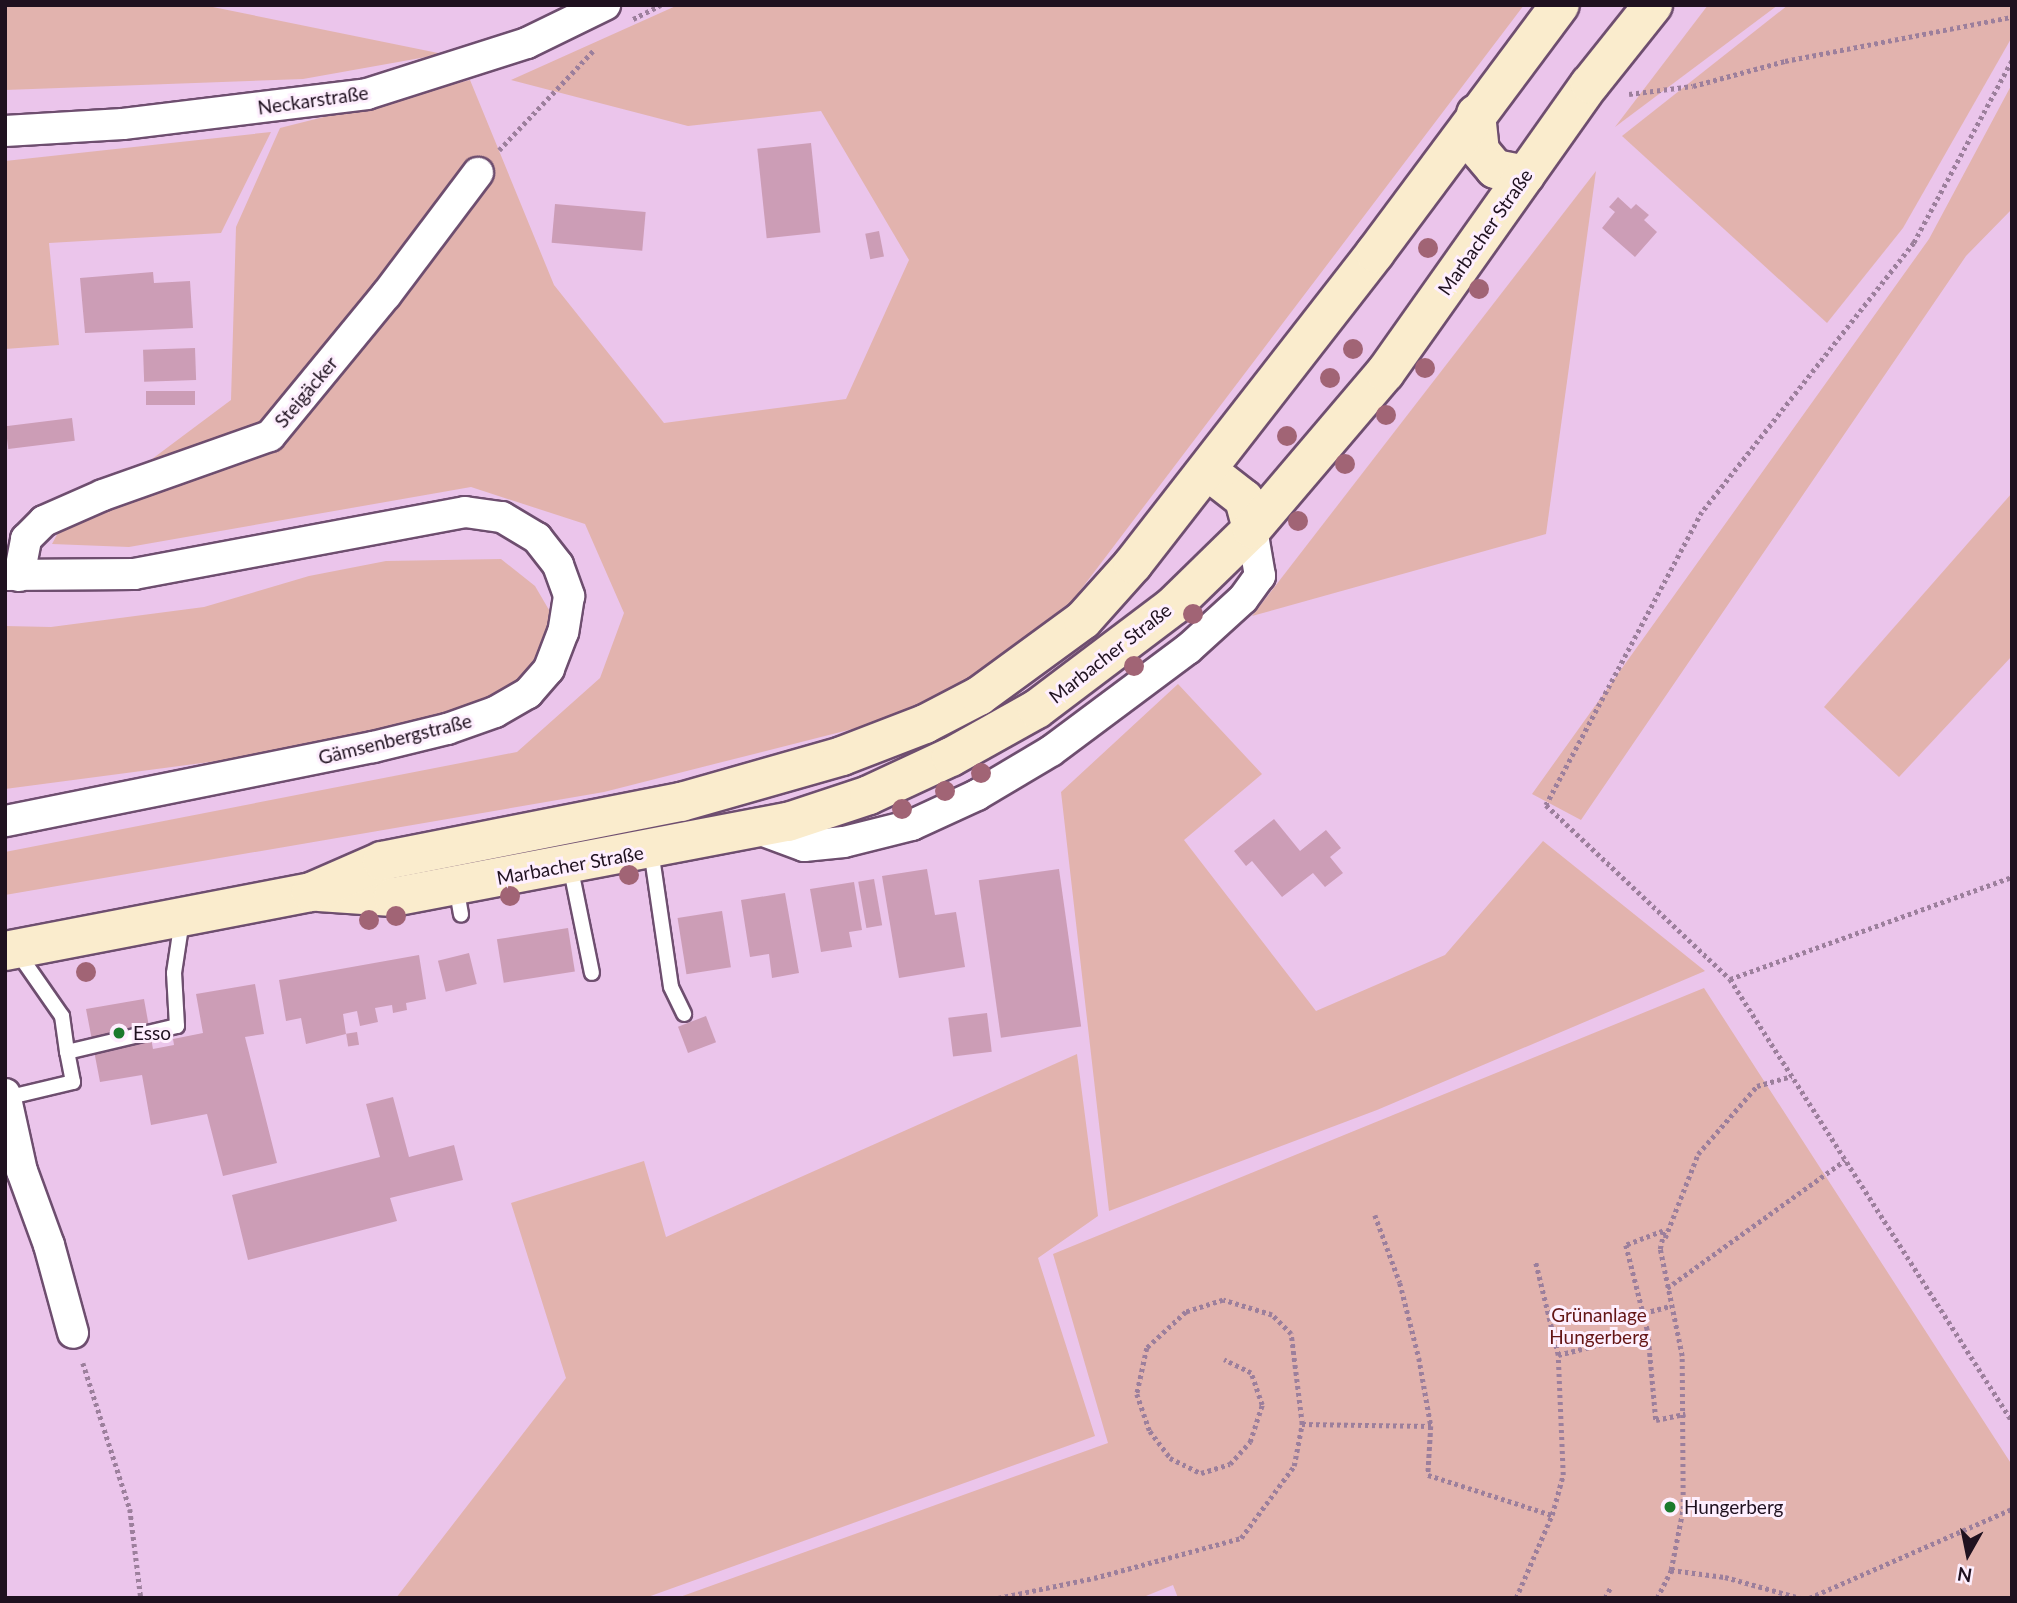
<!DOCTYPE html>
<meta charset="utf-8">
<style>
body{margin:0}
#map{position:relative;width:2017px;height:1603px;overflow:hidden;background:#ebc5eb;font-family:Lato,sans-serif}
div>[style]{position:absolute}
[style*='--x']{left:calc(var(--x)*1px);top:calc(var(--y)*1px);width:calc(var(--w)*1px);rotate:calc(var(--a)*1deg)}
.green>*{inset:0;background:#e2b3ae}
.building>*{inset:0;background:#cc9db6;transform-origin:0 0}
.path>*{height:4.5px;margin-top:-2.25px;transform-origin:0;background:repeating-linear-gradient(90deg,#9c7f9c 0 3.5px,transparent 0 7px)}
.roads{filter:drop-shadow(2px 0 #6e4e6f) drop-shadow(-2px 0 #6e4e6f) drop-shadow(0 2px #6e4e6f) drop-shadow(0 -2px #6e4e6f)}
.lane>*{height:14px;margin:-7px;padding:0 7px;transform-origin:7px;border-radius:7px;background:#fff}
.street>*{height:30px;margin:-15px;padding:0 15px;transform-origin:15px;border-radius:15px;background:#fff}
.secondary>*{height:38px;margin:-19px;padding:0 19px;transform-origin:19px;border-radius:19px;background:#faeccd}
.trees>*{width:20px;height:20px;margin:-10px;border-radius:50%;background:#a16475}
.dots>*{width:19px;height:19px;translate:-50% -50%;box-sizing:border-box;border:4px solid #feeffe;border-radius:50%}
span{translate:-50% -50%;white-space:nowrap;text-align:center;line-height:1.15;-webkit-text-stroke:6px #feeffe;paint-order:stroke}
.street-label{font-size:19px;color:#1f111f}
.poi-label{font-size:19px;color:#1f111f}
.left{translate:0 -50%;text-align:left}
.park-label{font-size:19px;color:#641515}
.frame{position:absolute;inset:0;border:7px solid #1f111f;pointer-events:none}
.north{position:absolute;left:1933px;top:1519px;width:70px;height:70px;-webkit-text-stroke:5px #feeffe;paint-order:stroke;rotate:189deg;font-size:19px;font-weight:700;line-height:28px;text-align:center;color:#1f111f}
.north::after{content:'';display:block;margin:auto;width:24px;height:32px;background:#1f111f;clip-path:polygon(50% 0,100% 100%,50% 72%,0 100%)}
</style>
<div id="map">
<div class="green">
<i style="clip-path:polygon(5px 5px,203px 5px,443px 54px,303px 79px,5px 90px)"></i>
<i style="clip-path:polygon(678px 5px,1524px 5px,1073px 600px,931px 709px,604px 792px,5px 895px,5px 852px,517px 752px,600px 678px,624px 613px,585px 524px,471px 487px,129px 547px,52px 544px,61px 527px,231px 400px,236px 227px,280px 128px,470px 80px,554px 285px,664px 423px,846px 399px,909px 260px,821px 111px,688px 126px,511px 80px)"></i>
<i style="clip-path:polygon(1708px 5px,1778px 5px,1615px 127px)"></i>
<i style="clip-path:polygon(1788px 5px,2012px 5px,2012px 37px,1903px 228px,1827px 323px,1622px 136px)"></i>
<i style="clip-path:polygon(2012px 84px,2012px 209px,1966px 256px,1581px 820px,1532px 794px,1929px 239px)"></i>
<i style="clip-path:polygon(271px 132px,221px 233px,49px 243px,59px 345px,5px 349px,5px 161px)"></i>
<i style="clip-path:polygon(1596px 171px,1546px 534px,1252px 616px)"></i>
<i style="clip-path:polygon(2012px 493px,2012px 656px,1899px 777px,1824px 707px)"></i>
<i style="clip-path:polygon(501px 559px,535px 586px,559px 627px,522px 694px,407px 736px,5px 789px,5px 626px,51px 627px,204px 607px,309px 576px,386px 561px)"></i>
<i style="clip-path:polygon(1178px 684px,1262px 774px,1184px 840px,1316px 1011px,1445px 955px,1543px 841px,1705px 971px,1377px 1110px,1109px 1211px,1061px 792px)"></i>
<i style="clip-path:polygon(1704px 988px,2012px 1465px,2012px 1598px,1178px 1598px,1173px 1585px,1141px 1598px,677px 1598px,1108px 1443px,1053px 1254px)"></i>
<i style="clip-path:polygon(1077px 1054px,1098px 1216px,1038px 1258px,1095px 1436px,645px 1598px,396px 1598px,566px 1378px,511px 1203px,644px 1161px,666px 1237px)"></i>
</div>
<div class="building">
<i style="left:811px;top:143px;width:90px;height:54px;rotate:84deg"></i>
<i style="clip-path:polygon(1618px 197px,1631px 209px,1636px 204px,1649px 215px,1644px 220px,1657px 232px,1635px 257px,1602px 228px,1615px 212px,1609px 207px)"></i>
<i style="left:555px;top:204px;width:91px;height:39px;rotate:5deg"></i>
<i style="left:879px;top:231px;width:26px;height:14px;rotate:79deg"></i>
<i style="clip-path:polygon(153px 272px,154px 283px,190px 281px,193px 328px,85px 333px,80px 278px)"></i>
<i style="left:195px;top:348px;width:32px;height:52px;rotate:88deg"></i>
<i style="left:195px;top:391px;width:14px;height:49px;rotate:90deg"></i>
<i style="left:72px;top:418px;width:23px;height:67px;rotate:83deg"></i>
<i style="clip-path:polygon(1274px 819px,1300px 851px,1326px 830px,1341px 848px,1330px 857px,1343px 873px,1325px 887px,1313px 873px,1282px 897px,1252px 861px,1246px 866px,1234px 851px)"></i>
<i style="clip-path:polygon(927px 869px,935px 915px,956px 912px,965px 967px,899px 978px,882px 876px)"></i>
<i style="left:1059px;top:869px;width:159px;height:81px;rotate:82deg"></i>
<i style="left:874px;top:879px;width:47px;height:16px;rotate:80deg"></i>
<i style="clip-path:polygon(854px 882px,862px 930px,849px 932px,852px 947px,821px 952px,810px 889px)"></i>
<i style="clip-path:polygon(785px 893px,799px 973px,772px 978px,769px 954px,750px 957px,741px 900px)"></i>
<i style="left:722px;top:911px;width:57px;height:45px;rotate:81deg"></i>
<i style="left:568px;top:928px;width:44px;height:72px;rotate:81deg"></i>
<i style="left:469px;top:953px;width:32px;height:32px;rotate:76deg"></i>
<i style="clip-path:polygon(419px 955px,426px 999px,406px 1003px,407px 1010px,393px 1013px,392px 1005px,375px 1008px,378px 1022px,360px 1026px,357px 1011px,343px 1014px,346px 1034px,306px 1044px,301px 1018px,286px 1021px,279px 980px)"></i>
<i style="clip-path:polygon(255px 984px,264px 1034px,245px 1037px,277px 1163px,223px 1176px,207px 1114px,151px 1125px,142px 1075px,100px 1082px,86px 1009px,144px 999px,153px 1049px,174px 1045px,173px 1039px,203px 1033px,196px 994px)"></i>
<i style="left:987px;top:1013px;width:39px;height:39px;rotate:83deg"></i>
<i style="left:706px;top:1016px;width:28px;height:30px;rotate:69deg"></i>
<i style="left:357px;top:1032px;width:13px;height:11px;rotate:81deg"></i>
<i style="clip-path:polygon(393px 1097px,409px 1157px,454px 1145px,463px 1180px,390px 1198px,397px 1221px,248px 1260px,232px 1195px,380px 1157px,366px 1104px)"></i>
</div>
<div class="path">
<i style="--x:633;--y:19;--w:31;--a:-27"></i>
<i style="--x:2012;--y:61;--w:207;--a:118.3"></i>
<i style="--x:1914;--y:243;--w:342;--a:128.2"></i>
<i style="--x:1702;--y:512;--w:332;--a:118"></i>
<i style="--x:1546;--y:805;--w:253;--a:43.4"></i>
<i style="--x:1730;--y:979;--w:524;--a:57.46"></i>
<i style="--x:1629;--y:94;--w:64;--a:-7.1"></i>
<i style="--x:1693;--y:86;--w:95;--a:-15.2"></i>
<i style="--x:1785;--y:61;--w:231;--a:-11"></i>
<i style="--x:499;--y:150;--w:138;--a:-46.5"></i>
<i style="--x:1730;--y:979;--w:300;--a:-19.9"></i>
<i style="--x:1375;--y:1215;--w:72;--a:69.8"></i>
<i style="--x:1400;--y:1283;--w:77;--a:75.8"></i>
<i style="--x:1419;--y:1358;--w:69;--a:80"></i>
<i style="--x:1431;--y:1426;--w:49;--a:93.5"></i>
<i style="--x:1428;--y:1475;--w:130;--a:17.9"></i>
<i style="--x:1663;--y:1231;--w:40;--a:159"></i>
<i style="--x:1626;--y:1245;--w:90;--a:75.8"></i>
<i style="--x:1648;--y:1332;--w:88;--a:84.8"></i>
<i style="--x:1656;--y:1420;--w:30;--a:-12"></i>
<i style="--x:1665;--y:1238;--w:90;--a:-68.6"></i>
<i style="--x:1698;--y:1154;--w:90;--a:-49.1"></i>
<i style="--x:1757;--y:1086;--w:36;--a:-16"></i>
<i style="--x:1667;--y:1288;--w:219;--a:-35.7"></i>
<i style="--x:1644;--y:1313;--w:27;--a:-15"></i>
<i style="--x:1558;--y:1355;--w:93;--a:-14.3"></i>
<i style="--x:83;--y:1363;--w:153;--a:72.2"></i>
<i style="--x:130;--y:1509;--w:90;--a:83"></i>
<i style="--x:1302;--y:1424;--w:129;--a:0.9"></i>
<i style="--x:1671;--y:1570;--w:54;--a:7.4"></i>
<i style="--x:1725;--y:1577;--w:78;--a:15.6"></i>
<i style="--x:998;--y:1598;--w:98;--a:-11.8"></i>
<i style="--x:1094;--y:1578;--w:152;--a:-15.2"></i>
<i style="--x:1241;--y:1538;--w:89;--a:-53.6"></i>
<i style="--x:1294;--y:1466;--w:43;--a:-79.2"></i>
<i style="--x:1302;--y:1424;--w:91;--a:-97"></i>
<i style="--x:1291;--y:1334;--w:27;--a:-135"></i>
<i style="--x:1272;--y:1315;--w:51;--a:-163"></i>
<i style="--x:1223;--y:1300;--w:39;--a:162"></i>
<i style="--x:1186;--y:1312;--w:53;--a:137.3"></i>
<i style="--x:1147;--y:1348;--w:47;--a:102.3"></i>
<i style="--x:1137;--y:1394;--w:39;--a:71"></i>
<i style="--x:1150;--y:1431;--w:34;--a:53"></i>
<i style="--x:1170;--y:1458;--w:34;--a:26"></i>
<i style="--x:1201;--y:1473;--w:30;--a:-17"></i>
<i style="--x:1230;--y:1464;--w:30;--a:-48"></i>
<i style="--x:1250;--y:1442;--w:39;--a:-72"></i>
<i style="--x:1262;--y:1405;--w:34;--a:-109"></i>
<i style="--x:1251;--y:1373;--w:30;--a:-154"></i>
<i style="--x:1516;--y:1598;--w:90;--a:-66.6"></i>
<i style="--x:1552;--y:1515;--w:41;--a:-74.6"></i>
<i style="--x:1563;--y:1475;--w:120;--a:-92.4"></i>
<i style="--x:1558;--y:1355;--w:97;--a:-103.7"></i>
<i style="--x:1605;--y:1598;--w:11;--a:-63"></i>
<i style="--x:1657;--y:1598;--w:31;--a:-63"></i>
<i style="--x:1671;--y:1570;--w:62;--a:-78.9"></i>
<i style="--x:1683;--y:1509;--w:153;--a:-90.4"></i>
<i style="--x:1682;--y:1356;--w:109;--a:-101.6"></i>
<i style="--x:1660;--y:1249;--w:18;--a:-77"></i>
<i style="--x:1809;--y:1598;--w:222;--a:-23.7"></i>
</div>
<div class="roads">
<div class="lane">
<i style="--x:651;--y:850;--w:138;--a:81.7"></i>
<i style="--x:671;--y:987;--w:30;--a:64"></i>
<i style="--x:570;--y:865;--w:110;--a:78.5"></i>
<i style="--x:456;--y:886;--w:29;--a:80"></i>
<i style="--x:18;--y:953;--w:77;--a:55.1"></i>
<i style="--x:62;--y:1016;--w:36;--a:82"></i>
<i style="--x:6;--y:1098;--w:69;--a:-13.4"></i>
<i style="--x:73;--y:1082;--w:31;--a:-101"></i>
<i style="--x:67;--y:1052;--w:113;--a:-13.3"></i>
<i style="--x:177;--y:1026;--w:53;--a:-93.2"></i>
<i style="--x:174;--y:973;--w:54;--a:-81.4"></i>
</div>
<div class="street">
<i style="--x:5;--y:131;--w:118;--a:-3.4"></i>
<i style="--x:123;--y:124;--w:246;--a:-7"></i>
<i style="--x:367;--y:94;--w:168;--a:-17.7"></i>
<i style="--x:527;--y:43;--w:87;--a:-26"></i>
<i style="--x:5;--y:575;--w:129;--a:-0.4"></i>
<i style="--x:134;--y:574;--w:337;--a:-10.6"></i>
<i style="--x:465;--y:512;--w:37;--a:8"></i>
<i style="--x:502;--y:517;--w:41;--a:31"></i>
<i style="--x:537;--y:538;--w:34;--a:52"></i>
<i style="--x:558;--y:565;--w:33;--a:70"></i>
<i style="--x:569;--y:596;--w:36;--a:99"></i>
<i style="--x:563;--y:632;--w:40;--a:111"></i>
<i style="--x:549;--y:669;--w:32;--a:131"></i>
<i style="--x:528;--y:693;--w:38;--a:150"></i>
<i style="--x:495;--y:712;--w:51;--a:160.5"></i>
<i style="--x:447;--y:729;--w:76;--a:166.3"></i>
<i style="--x:373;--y:747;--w:375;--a:168.6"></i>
<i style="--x:19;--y:576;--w:38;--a:-79"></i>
<i style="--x:26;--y:539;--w:25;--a:-45"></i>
<i style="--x:44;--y:521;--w:64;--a:-23.8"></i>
<i style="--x:103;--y:495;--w:177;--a:-19.5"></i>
<i style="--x:270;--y:436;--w:183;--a:-50.6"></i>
<i style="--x:386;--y:295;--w:153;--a:-53"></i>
<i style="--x:758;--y:829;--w:49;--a:20.3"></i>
<i style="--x:804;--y:846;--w:40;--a:-5.7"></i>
<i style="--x:844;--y:842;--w:70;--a:-14"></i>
<i style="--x:912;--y:825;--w:72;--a:-24.8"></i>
<i style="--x:977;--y:795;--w:86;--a:-30.7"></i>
<i style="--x:1051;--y:751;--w:171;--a:-36.7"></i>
<i style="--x:1188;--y:649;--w:74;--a:-42.3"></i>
<i style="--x:1243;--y:599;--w:29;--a:-54"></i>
<i style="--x:1260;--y:576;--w:48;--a:-99.7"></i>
<i style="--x:5;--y:1094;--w:79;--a:77.6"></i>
<i style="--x:22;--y:1171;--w:79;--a:70"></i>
<i style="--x:49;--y:1245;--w:91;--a:74.7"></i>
</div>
<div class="secondary">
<i style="--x:1476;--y:114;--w:37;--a:84"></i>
<i style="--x:1480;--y:151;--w:23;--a:50"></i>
<i style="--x:1495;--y:169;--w:31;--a:11"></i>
<i style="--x:1208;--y:471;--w:46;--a:37.9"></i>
<i style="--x:1244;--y:499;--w:31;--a:75"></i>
<i style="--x:319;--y:892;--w:74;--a:3.9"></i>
<i style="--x:393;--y:897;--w:402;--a:-10.8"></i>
<i style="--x:788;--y:822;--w:85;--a:-18.4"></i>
<i style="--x:869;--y:795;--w:90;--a:-24.9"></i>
<i style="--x:951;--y:757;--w:98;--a:-29.2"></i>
<i style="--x:1037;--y:709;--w:171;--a:-37.1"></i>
<i style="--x:1173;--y:606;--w:110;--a:-44.3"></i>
<i style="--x:1252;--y:529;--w:205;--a:-49.6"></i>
<i style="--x:1385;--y:373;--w:354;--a:-54.7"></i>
<i style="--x:1590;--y:84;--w:101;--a:-51.4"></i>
<i style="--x:5;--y:951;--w:312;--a:-10.9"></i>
<i style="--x:311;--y:892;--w:77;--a:-23.6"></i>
<i style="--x:382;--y:861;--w:305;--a:-11.2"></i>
<i style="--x:681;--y:802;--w:167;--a:-15.9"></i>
<i style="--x:842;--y:756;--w:89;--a:-21.1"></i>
<i style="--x:925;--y:724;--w:61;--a:-27.4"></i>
<i style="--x:979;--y:696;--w:129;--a:-36.2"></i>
<i style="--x:1083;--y:620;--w:75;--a:-48.2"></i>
<i style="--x:1133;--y:564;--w:394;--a:-52.1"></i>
<i style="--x:1375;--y:253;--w:309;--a:-53.3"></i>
</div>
</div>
<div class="trees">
<i style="left:1428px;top:248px"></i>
<i style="left:1479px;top:289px"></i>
<i style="left:1353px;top:349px"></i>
<i style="left:1425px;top:368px"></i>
<i style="left:1330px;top:378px"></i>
<i style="left:1386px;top:415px"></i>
<i style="left:1287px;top:436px"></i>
<i style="left:1345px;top:464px"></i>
<i style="left:1298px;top:521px"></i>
<i style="left:1193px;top:614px"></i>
<i style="left:1134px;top:666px"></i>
<i style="left:981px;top:773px"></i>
<i style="left:945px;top:791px"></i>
<i style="left:902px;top:809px"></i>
<i style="left:629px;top:875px"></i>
<i style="left:510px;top:896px"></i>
<i style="left:396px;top:916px"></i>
<i style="left:369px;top:920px"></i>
<i style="left:86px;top:972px"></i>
</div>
<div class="dots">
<i style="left:119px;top:1033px;background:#1b7b2d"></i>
<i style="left:1670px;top:1507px;background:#1b7b2d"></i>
</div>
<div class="street-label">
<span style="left:313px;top:100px;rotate:-8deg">Neckarstraße</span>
<span style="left:1485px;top:232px;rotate:-55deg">Marbacher Straße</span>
<span style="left:306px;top:392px;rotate:-50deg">Steigäcker</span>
<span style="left:1110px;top:653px;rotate:-38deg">Marbacher Straße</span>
<span style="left:395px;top:739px;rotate:-14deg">Gämsenbergstraße</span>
<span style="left:570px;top:865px;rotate:-10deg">Marbacher Straße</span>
</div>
<div class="poi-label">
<span class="left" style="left:133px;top:1033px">Esso</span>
<span class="left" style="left:1684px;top:1507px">Hungerberg</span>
</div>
<div class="park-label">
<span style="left:1599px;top:1326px">Grünanlage<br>Hungerberg</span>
</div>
<div class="frame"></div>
<div class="north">N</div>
</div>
